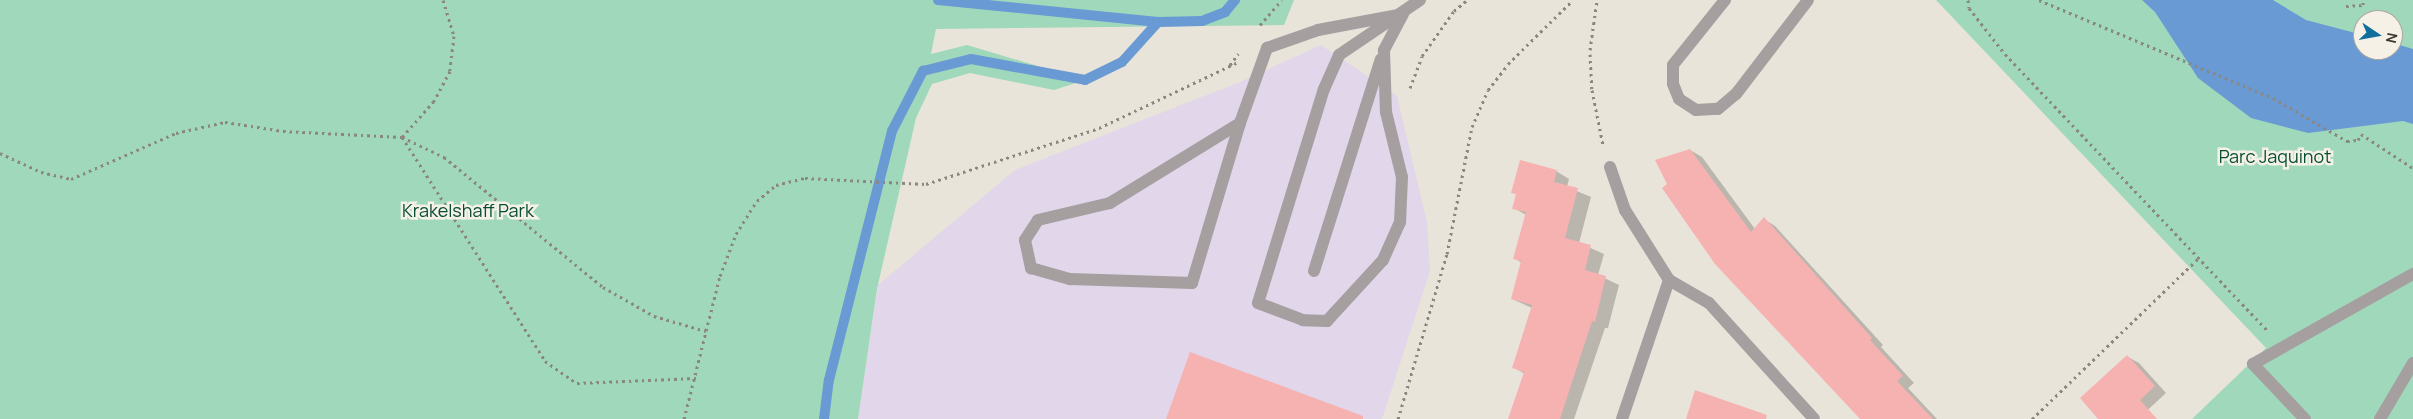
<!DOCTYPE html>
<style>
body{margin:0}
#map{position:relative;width:2413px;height:419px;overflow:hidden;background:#e9e4da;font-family:Manrope,sans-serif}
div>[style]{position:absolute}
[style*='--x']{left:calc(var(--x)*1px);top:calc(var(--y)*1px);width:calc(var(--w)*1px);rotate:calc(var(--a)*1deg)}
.education>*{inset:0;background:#e1d6ea}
.green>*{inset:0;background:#a0d8bc}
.water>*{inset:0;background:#6a9ad4}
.shadow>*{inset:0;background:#0003}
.stream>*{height:10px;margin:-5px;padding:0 5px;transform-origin:5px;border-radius:5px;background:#6a9ad4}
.building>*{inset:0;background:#f6b2b1}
.path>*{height:3px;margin-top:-1.5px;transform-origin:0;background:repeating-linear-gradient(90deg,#8a8680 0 2.5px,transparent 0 6.5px)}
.minor>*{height:12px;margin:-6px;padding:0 6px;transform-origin:6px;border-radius:6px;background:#a59fa0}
span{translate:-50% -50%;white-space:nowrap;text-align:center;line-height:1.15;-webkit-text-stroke:5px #f6f1e7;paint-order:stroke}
.park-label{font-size:18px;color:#064e35}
.north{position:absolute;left:2353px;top:10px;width:50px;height:50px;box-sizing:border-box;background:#f6f1e7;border:1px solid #aba79f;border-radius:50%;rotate:102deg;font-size:14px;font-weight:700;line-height:20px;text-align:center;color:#3a3834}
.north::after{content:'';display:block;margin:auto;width:18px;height:22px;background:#116e9d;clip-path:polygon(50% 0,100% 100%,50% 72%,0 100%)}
</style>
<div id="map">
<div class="education">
<i style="clip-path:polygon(1321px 45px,1397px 96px,1427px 222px,1430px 271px,1382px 419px,858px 419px,878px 285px,1015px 170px,1240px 82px)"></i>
</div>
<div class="green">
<i style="clip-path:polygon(0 0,1294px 0,1284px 25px,936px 29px,931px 54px,967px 45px,1085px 80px,1054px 90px,970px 73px,932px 84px,916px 118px,877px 289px,858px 419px,0 419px)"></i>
<i style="clip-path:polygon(evenodd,1936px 0,2413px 0,2413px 419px,2192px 419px,2266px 348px,1936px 0,2363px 20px,2393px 20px,2393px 50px,2363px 50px,2363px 20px)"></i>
</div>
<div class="water">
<i style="clip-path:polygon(2142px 0,2273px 0,2306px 20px,2363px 35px,2363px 50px,2393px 50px,2393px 43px,2413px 49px,2413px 124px,2403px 121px,2308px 133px,2251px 118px,2198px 78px,2155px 12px)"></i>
</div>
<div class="shadow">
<i style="clip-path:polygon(1690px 150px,1702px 157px,1755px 229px,1764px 219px,1775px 226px,1883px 345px,1881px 347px,1914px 383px,1908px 388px,1937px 419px,1863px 419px,1669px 184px)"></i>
<i style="clip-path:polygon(1556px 171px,1569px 179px,1567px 187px,1591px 197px,1579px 243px,1604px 254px,1598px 275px,1619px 285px,1608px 328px,1605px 328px,1574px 419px,1510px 419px,1525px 374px,1513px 367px,1532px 308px,1512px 299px,1522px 263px,1514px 258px,1526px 215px,1514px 208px,1517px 195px,1513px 192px)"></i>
<i style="clip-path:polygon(2128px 357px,2139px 363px,2166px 393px,2138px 419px,2100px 419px)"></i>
</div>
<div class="stream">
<i style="--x:938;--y:0;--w:221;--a:5.7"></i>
<i style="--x:824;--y:419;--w:39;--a:-83"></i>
<i style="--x:829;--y:380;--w:257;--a:-75.8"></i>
<i style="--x:892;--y:131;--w:68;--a:-62.7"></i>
<i style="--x:923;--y:71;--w:49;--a:-14"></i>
<i style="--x:971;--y:59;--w:116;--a:10.4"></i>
<i style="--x:1085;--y:80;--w:41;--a:-25.9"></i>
<i style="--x:1122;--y:62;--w:54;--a:-48"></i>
<i style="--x:1158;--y:22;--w:44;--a:-1.3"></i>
<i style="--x:1202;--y:21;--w:25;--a:-21"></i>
<i style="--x:1225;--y:12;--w:16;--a:-50"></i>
</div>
<div class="building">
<i style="clip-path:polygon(1690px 149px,1751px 232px,1764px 217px,1872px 338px,1870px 340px,1903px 376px,1897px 381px,1933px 419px,1860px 419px,1715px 264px,1662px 188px,1667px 184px,1655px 160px)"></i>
<i style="clip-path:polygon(1520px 160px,1557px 170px,1554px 182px,1578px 188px,1565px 238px,1591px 245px,1585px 270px,1606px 276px,1595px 322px,1592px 321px,1560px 419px,1508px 419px,1524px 372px,1512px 368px,1532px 305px,1511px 299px,1521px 261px,1513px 259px,1526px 212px,1512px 209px,1516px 194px,1511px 193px)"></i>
<i style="clip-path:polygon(1190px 352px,1363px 416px,1363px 419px,1166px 419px)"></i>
<i style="clip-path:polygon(2127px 355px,2155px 386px,2140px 400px,2157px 419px,2098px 419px,2080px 398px)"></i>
<i style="clip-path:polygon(1695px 390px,1767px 415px,1766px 419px,1686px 419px)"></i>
</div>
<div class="path">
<i style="--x:443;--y:0;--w:38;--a:73"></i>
<i style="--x:454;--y:36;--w:35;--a:97"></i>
<i style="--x:450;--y:71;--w:34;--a:118"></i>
<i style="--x:434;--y:101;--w:48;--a:131.6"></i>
<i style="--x:402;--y:137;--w:266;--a:57.4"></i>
<i style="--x:545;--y:361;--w:39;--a:35"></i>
<i style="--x:577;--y:383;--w:119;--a:-2.4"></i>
<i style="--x:1968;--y:0;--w:8;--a:83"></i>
<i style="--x:1969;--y:8;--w:58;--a:52"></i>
<i style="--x:2005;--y:54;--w:381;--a:46.5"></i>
<i style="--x:2039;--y:0;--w:254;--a:22.7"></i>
<i style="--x:2273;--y:98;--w:86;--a:30.2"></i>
<i style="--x:2347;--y:141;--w:11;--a:-5"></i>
<i style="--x:2358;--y:140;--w:7;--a:-63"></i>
<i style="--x:2361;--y:134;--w:62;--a:33.2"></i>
<i style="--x:2346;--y:6;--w:17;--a:-3"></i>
<i style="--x:2363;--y:5;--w:5;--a:-90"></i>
<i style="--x:1260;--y:25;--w:33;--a:-49"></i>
<i style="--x:1590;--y:50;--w:50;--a:-82"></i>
<i style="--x:1590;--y:54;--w:36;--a:87"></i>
<i style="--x:1592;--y:90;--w:56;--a:78.7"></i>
<i style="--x:1230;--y:65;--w:14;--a:-54"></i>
<i style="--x:1410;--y:88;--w:34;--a:-69"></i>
<i style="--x:1422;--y:56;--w:55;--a:-54.6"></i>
<i style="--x:1454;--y:11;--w:17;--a:-40"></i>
<i style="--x:0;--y:153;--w:45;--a:24.9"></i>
<i style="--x:41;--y:172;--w:31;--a:13"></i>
<i style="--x:71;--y:179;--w:115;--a:-23.7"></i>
<i style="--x:176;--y:133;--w:50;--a:-12.7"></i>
<i style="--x:225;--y:122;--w:59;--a:8.8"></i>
<i style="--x:283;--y:131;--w:119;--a:2.9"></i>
<i style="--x:402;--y:137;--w:47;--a:25.5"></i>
<i style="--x:444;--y:157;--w:205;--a:39.3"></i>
<i style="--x:603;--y:287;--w:59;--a:29.6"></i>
<i style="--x:654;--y:316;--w:54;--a:16.1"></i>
<i style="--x:684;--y:419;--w:147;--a:-75.9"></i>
<i style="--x:720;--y:276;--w:45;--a:-69.1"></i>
<i style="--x:736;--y:234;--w:39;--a:-58"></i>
<i style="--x:757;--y:201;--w:25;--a:-40"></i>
<i style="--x:776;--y:185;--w:30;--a:-14"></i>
<i style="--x:805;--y:178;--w:121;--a:2.8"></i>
<i style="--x:926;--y:184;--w:182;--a:-17.9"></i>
<i style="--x:1099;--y:128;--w:152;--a:-25.4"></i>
<i style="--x:1398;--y:419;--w:172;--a:-73.5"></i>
<i style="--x:1447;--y:254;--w:129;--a:-78.9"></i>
<i style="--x:1472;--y:127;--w:40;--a:-66.6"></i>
<i style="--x:1488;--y:90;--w:33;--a:-52"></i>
<i style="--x:1508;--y:64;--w:91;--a:-44.6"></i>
<i style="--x:2032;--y:419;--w:233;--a:-44"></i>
</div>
<div class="minor">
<i style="--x:1725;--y:0;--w:83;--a:128.7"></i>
<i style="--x:1673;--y:65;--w:19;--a:90"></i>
<i style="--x:1673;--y:84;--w:16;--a:68"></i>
<i style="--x:1679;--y:99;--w:20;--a:33"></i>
<i style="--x:1696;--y:110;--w:22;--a:-3"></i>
<i style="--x:1718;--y:109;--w:23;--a:-40"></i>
<i style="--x:1736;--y:94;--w:118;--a:-52.5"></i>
<i style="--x:1403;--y:14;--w:41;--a:117.8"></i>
<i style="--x:1384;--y:50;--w:62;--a:88.2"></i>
<i style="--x:1386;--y:112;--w:67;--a:76.2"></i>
<i style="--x:1402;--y:177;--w:45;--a:92.5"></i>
<i style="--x:1400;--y:222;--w:42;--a:114.1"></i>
<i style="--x:1383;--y:260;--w:83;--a:132.6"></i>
<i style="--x:1327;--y:321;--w:24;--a:-178"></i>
<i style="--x:1303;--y:320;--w:48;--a:-159.3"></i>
<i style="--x:1258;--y:303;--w:224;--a:-72.9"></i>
<i style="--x:1324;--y:89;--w:37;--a:-66"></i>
<i style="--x:1339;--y:55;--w:98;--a:-34.2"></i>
<i style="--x:1240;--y:123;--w:153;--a:148.4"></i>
<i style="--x:1110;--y:203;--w:74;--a:166.7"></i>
<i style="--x:1038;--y:220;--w:24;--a:123"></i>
<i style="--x:1025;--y:240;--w:29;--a:78"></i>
<i style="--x:1031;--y:268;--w:41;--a:15.8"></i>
<i style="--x:1070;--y:279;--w:122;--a:1.9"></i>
<i style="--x:1192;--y:283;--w:167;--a:-73.3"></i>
<i style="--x:1240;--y:123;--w:80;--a:-70.2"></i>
<i style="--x:1267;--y:48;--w:54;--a:-19.4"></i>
<i style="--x:1318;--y:30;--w:86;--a:-10.7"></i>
<i style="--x:1610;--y:167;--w:46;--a:70.8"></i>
<i style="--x:1625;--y:210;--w:83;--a:57.8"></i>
<i style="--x:1669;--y:280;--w:46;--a:29.9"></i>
<i style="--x:1709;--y:303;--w:156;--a:47.8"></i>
<i style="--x:1314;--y:271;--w:222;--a:-72.5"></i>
<i style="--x:1622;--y:419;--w:147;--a:-71.3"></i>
<i style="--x:2305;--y:419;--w:76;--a:-133.4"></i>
<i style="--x:2253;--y:364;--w:184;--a:-29.4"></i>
<i style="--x:2380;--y:419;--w:65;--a:-59.5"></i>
</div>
<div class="park-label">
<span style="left:2275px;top:156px">Parc Jaquinot</span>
<span style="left:468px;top:210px">Krakelshaff Park</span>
</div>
<div class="north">N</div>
</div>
